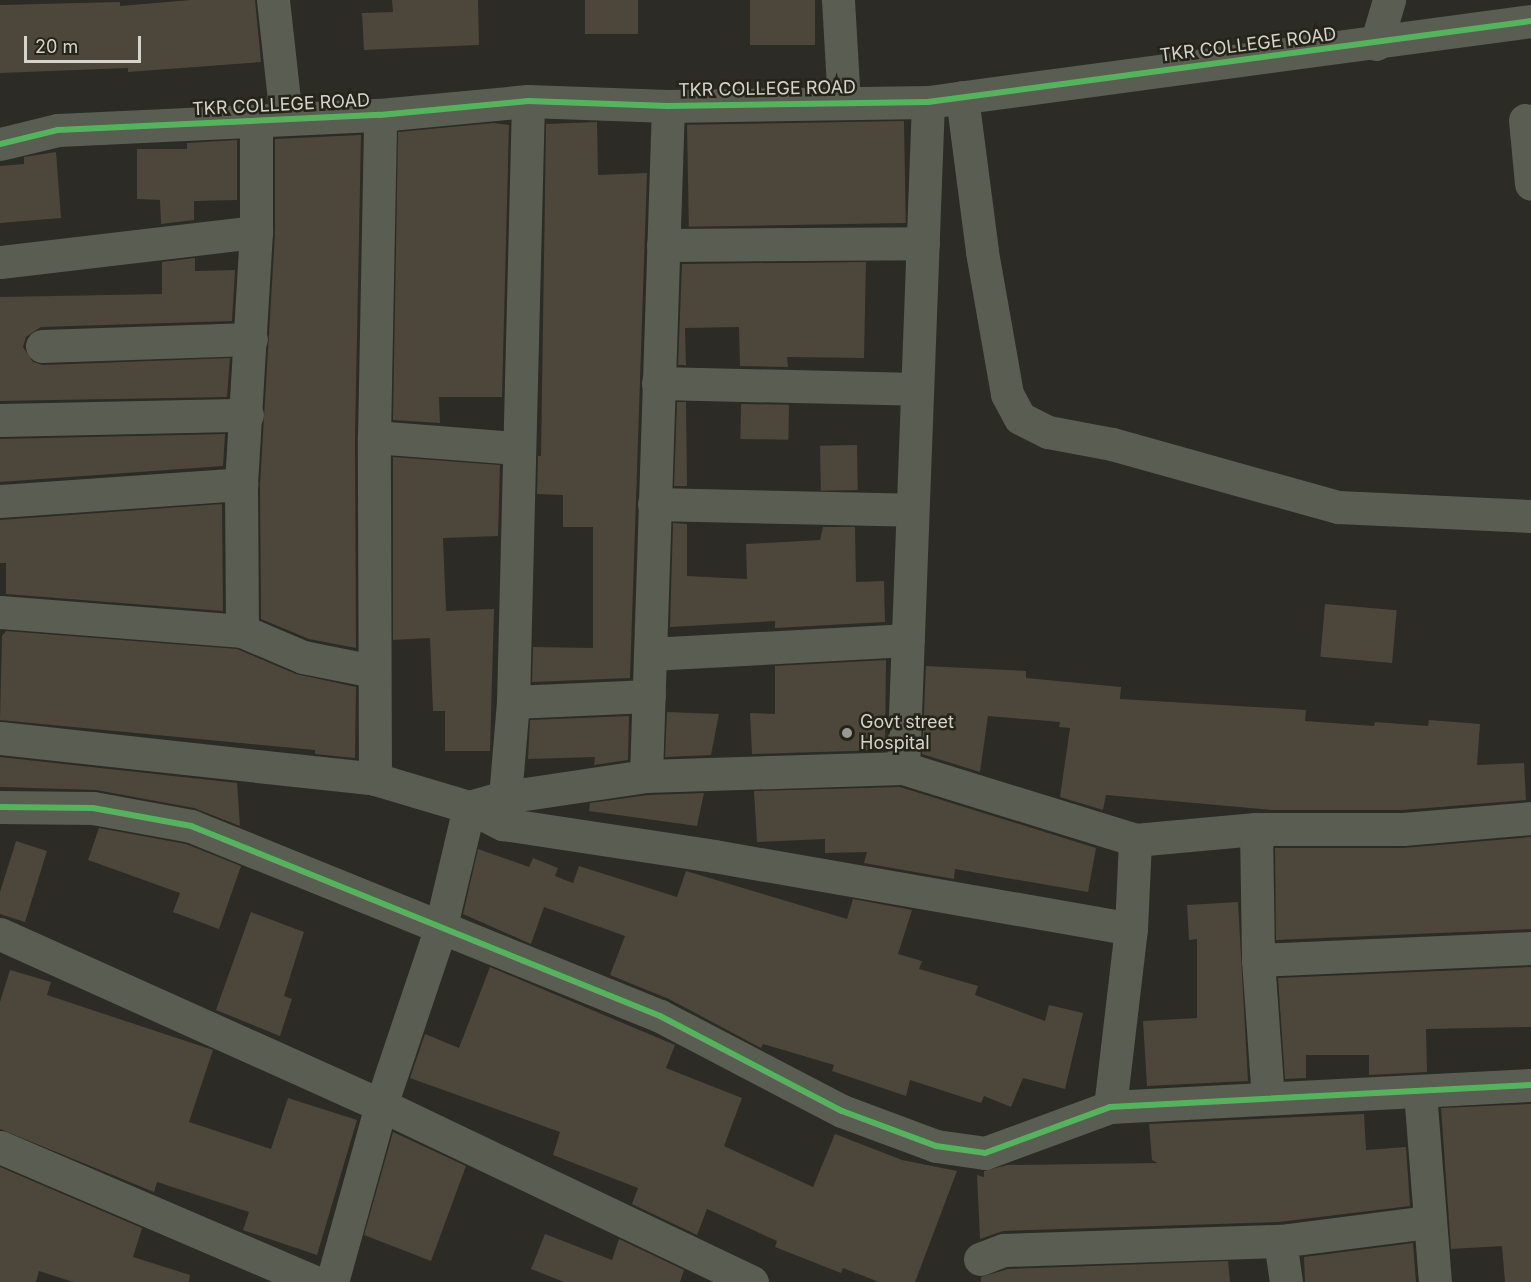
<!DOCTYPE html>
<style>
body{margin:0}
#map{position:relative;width:1531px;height:1282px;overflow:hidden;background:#2c2b26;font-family:Inter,sans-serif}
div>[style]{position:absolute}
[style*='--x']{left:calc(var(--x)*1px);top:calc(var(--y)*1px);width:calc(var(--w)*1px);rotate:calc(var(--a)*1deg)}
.building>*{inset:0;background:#4d463b;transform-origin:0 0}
.minor>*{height:33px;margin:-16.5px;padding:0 16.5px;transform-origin:16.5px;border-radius:16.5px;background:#595d52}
.cycleway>*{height:6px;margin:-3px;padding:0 3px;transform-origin:3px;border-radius:3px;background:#56b35d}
.dots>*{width:16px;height:16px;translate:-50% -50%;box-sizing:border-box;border:3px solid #262419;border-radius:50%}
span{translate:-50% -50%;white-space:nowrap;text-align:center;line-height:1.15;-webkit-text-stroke:5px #262419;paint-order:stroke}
.street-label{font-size:18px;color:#d4d3cc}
.poi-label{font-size:18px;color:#d4d3cc}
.left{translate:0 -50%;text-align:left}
.scale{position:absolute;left:24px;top:36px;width:117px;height:27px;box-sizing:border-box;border:3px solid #d4d3cc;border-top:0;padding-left:8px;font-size:18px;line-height:21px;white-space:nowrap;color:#d4d3cc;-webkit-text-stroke:4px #262419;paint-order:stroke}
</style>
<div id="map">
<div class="building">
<i style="clip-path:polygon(191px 0,255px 0,261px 62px,128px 72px,128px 68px,0 73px,0 5px,120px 2px,120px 6px)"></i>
<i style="clip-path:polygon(392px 0,478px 0,479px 45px,364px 50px,362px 13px,393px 12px)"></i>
<i style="left:585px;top:0;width:53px;height:34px"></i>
<i style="left:750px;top:0;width:65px;height:45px"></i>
<i style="left:904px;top:121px;width:102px;height:217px;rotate:89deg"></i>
<i style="clip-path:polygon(597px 122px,598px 175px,647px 173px,630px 678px,532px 682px,533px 647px,593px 648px,593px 527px,563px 527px,563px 495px,537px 494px,538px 456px,541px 456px,546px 124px)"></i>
<i style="clip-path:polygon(493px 123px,509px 125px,502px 397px,439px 397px,440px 423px,393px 420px,398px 132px)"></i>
<i style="clip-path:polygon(361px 135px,355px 437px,356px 648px,309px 639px,261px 619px,260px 484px,275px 233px,275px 139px)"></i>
<i style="clip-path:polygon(237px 140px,237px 200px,194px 201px,194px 220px,161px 224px,160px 200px,137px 199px,137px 149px,187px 149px,187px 143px)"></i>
<i style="clip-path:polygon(56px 152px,61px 218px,0 223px,0 166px,24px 164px,24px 157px)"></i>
<i style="clip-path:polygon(195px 258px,195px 271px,235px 270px,232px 321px,41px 327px,26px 337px,23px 347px,33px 362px,43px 365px,230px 358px,227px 397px,0 401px,0 297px,162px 294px,162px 262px)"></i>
<i style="clip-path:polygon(866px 262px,864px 358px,787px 357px,788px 367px,740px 366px,739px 327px,685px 328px,686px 365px,678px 365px,682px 264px)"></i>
<i style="clip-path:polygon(677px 402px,686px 402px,687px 486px,674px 486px)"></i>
<i style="left:741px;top:404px;width:48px;height:35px;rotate:1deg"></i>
<i style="clip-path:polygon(225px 434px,223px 466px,0 482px,0 439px)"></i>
<i style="left:857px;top:445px;width:45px;height:37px;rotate:89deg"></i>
<i style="clip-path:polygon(393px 457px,500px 465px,498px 536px,443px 538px,446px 611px,494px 609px,490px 751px,445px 751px,445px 711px,433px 711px,430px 638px,393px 640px)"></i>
<i style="clip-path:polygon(222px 504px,223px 611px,6px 594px,6px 563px,0 563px,0 520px)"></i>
<i style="clip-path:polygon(673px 523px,687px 524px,687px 576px,747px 579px,746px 544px,820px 540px,823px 527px,855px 527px,856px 582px,884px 581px,885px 622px,775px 628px,775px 621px,670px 627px)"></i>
<i style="left:1325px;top:604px;width:72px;height:53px;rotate:5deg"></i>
<i style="clip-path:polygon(6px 631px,237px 649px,296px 674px,356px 687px,355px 758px,315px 754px,315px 750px,0 720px,2px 636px)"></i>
<i style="clip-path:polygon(886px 660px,885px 750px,752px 754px,750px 713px,775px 714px,775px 666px)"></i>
<i style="clip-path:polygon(926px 666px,1026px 671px,1026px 678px,1121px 687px,1120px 699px,1306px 710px,1305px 721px,1374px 726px,1375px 722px,1428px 726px,1429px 720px,1480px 724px,1477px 765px,1524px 763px,1526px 800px,1402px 810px,1272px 810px,1106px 795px,1103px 810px,1060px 797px,1070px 728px,1059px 727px,1060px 722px,988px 716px,980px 772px,922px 754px)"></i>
<i style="clip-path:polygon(667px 712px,719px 714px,711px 755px,665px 757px)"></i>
<i style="clip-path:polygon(629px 716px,628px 760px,594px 765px,595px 757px,528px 759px,530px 720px)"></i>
<i style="clip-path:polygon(0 757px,237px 783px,240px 826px,194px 808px,96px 790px,0 787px)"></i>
<i style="clip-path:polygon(900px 787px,1096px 848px,1088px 892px,955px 869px,954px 879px,864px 863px,867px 852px,825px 853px,825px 839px,757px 842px,754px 791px)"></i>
<i style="clip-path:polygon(704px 793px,697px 826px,589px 811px,590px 803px,648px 795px)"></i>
<i style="clip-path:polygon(99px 828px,186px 844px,241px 866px,219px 929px,173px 912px,180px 893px,88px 860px)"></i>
<i style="clip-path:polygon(1531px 837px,1531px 929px,1276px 940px,1275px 848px,1403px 848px)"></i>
<i style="clip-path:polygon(16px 841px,47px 851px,25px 922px,0 914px,0 892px)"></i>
<i style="clip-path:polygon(478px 849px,529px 867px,533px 858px,558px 868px,555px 876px,573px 883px,579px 866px,677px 897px,686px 871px,847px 919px,853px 899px,912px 910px,898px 954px,922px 961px,919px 969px,978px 986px,975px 995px,1045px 1021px,1049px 1005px,1083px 1013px,1065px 1089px,1023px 1078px,1011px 1107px,984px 1096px,981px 1103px,910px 1080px,906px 1096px,832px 1071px,834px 1065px,763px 1044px,761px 1048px,669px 999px,610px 975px,625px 936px,544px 907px,531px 944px,463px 914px)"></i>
<i style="clip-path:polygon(1238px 902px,1248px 1081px,1147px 1086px,1143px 1021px,1197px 1018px,1197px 939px,1189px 940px,1187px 905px)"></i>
<i style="clip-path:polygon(251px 912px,304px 932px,284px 996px,292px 999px,280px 1036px,216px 1010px)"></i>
<i style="clip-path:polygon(490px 967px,675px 1045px,666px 1068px,742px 1098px,724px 1146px,813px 1187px,835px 1134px,902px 1160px,957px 1171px,915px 1282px,879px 1282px,843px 1268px,841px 1273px,775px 1247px,777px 1241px,707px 1209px,697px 1235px,632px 1204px,638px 1188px,553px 1155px,560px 1132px,410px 1078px,425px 1034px,459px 1048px)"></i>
<i style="clip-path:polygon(1531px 967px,1531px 1027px,1426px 1029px,1427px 1072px,1369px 1075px,1369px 1055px,1306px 1055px,1306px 1078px,1285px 1079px,1278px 978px)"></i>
<i style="clip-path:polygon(10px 970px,51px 982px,47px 995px,213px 1050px,189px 1122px,271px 1149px,288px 1098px,357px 1120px,317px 1255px,243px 1230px,249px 1212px,157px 1182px,154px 1192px,0 1129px,0 1002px)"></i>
<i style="clip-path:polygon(1531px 1104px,1531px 1282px,1505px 1282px,1502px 1246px,1451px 1249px,1441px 1108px)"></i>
<i style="clip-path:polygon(1364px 1114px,1366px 1150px,1406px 1147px,1410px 1206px,1279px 1222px,1003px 1231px,980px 1239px,977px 1175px,984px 1177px,984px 1171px,1007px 1165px,1158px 1163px,1152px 1160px,1149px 1124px)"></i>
<i style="clip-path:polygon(393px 1132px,466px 1166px,431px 1261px,364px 1235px)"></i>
<i style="clip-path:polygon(0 1167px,142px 1228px,133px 1257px,190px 1275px,189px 1282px,73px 1282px,39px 1271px,36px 1282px,0 1282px)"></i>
<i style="clip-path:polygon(545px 1234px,612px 1260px,619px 1239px,684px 1270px,680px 1282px,564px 1282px,531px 1269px)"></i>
<i style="clip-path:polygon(1413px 1243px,1416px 1282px,1305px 1282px,1304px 1257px)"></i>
<i style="clip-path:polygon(1228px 1261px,1230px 1282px,981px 1282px,981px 1277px,1008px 1269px)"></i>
</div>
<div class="minor">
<i style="--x:273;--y:0;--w:118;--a:83.7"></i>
<i style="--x:838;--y:0;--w:103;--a:86.7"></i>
<i style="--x:1376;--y:44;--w:46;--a:-73.5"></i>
<i style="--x:962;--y:97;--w:156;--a:82.6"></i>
<i style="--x:982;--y:252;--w:144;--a:80"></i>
<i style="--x:1007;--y:394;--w:27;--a:62"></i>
<i style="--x:1020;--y:418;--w:31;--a:27"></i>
<i style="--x:1048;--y:432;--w:65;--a:10.6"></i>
<i style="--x:1112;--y:444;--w:235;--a:15.6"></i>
<i style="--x:1338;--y:507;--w:193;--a:2.7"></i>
<i style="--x:1525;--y:120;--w:64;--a:84.6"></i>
<i style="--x:0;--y:144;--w:60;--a:-13.6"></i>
<i style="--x:58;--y:130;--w:322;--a:-2.7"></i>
<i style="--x:380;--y:115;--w:149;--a:-5.4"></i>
<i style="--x:528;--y:101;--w:140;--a:2"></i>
<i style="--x:668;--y:106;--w:260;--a:-0.9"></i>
<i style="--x:928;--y:102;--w:608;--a:-7.65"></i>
<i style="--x:663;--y:245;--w:260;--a:-0.4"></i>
<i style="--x:0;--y:262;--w:258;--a:-6.7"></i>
<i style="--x:42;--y:346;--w:209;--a:-1.9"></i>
<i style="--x:658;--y:383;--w:259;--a:1.3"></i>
<i style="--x:0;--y:420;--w:247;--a:-1.2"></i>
<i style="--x:374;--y:437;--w:144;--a:4.4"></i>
<i style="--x:0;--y:501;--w:242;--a:-4"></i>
<i style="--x:654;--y:504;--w:258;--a:1.3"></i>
<i style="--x:0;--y:612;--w:243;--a:4.5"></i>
<i style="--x:242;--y:631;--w:66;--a:23.1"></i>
<i style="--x:303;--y:657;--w:71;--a:11.3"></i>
<i style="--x:242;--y:631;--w:147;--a:-90.4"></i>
<i style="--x:241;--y:484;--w:252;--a:-86.6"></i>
<i style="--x:256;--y:232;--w:111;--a:-90"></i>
<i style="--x:650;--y:654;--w:258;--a:-3.1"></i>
<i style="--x:513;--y:702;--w:136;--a:-2.5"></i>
<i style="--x:0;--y:738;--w:377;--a:6.2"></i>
<i style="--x:375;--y:779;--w:98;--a:16.6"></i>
<i style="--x:469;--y:807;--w:38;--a:27"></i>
<i style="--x:503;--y:824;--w:213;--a:8.6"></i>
<i style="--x:714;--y:856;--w:423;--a:9.9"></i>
<i style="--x:903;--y:768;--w:666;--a:-87.85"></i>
<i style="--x:646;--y:776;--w:670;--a:-88.12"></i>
<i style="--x:375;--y:779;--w:342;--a:-90.2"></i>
<i style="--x:374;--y:437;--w:322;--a:-88.9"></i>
<i style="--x:505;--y:797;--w:143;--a:-8.5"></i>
<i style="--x:646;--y:776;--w:257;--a:-1.8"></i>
<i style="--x:903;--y:768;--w:243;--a:17.2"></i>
<i style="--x:1135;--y:840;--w:121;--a:-5.2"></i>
<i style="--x:1256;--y:829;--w:147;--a:0"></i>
<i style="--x:1403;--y:829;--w:128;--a:-4.9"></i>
<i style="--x:0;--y:807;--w:93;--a:0.6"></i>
<i style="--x:93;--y:808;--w:100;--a:10.4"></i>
<i style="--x:191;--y:826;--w:506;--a:22.05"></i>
<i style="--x:660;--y:1016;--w:205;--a:27.6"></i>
<i style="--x:842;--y:1111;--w:100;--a:20.4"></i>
<i style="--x:936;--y:1146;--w:49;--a:8.1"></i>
<i style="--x:985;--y:1153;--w:133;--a:-20.2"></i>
<i style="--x:1110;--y:1107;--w:422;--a:-3"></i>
<i style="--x:1256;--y:829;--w:131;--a:89.1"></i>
<i style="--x:1258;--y:960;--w:138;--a:85.9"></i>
<i style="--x:0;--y:934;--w:418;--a:24.2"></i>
<i style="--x:381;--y:1105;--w:411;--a:25.5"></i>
<i style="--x:1258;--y:960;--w:273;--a:-2.5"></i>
<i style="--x:1420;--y:1092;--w:191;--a:85.5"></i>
<i style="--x:1110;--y:1107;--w:179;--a:-83.3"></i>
<i style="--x:1131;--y:929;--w:89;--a:-87.4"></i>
<i style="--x:0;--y:1147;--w:343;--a:23.2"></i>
<i style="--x:1280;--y:1241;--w:41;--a:81.7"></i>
<i style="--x:980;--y:1259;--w:26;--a:-21"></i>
<i style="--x:1004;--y:1250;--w:276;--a:-1.9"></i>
<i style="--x:1280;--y:1241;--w:150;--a:-7.3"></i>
<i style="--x:332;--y:1282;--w:184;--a:-74.5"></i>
<i style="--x:381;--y:1105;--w:185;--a:-71.4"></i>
<i style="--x:440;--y:930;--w:126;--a:-76.7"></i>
<i style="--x:469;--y:807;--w:37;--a:-16"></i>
<i style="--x:505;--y:797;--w:95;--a:-85.2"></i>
<i style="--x:513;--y:702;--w:601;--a:-88.57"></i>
</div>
<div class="cycleway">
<i style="--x:0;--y:144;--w:60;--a:-13.6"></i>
<i style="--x:58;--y:130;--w:322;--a:-2.7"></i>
<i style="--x:380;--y:115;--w:149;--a:-5.4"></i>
<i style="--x:528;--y:101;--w:140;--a:2"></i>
<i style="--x:668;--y:106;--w:260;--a:-0.9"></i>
<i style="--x:928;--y:102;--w:608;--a:-7.65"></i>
<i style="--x:0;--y:807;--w:93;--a:0.6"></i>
<i style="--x:93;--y:808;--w:100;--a:10.4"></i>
<i style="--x:191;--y:826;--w:506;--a:22.05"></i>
<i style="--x:660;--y:1016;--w:205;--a:27.6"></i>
<i style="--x:842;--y:1111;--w:100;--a:20.4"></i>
<i style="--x:936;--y:1146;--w:49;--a:8.1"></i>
<i style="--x:985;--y:1153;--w:133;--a:-20.2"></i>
<i style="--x:1110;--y:1107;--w:422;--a:-3"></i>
</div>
<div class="dots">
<i style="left:847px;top:733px;background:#999892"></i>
</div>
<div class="street-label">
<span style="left:1248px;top:45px;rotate:-7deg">TKR COLLEGE ROAD</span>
<span style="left:767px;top:89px;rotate:-1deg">TKR COLLEGE ROAD</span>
<span style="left:281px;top:105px;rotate:-3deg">TKR COLLEGE ROAD</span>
</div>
<div class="poi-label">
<span class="left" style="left:860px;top:733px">Govt street<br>Hospital</span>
</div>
<div class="scale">20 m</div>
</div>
